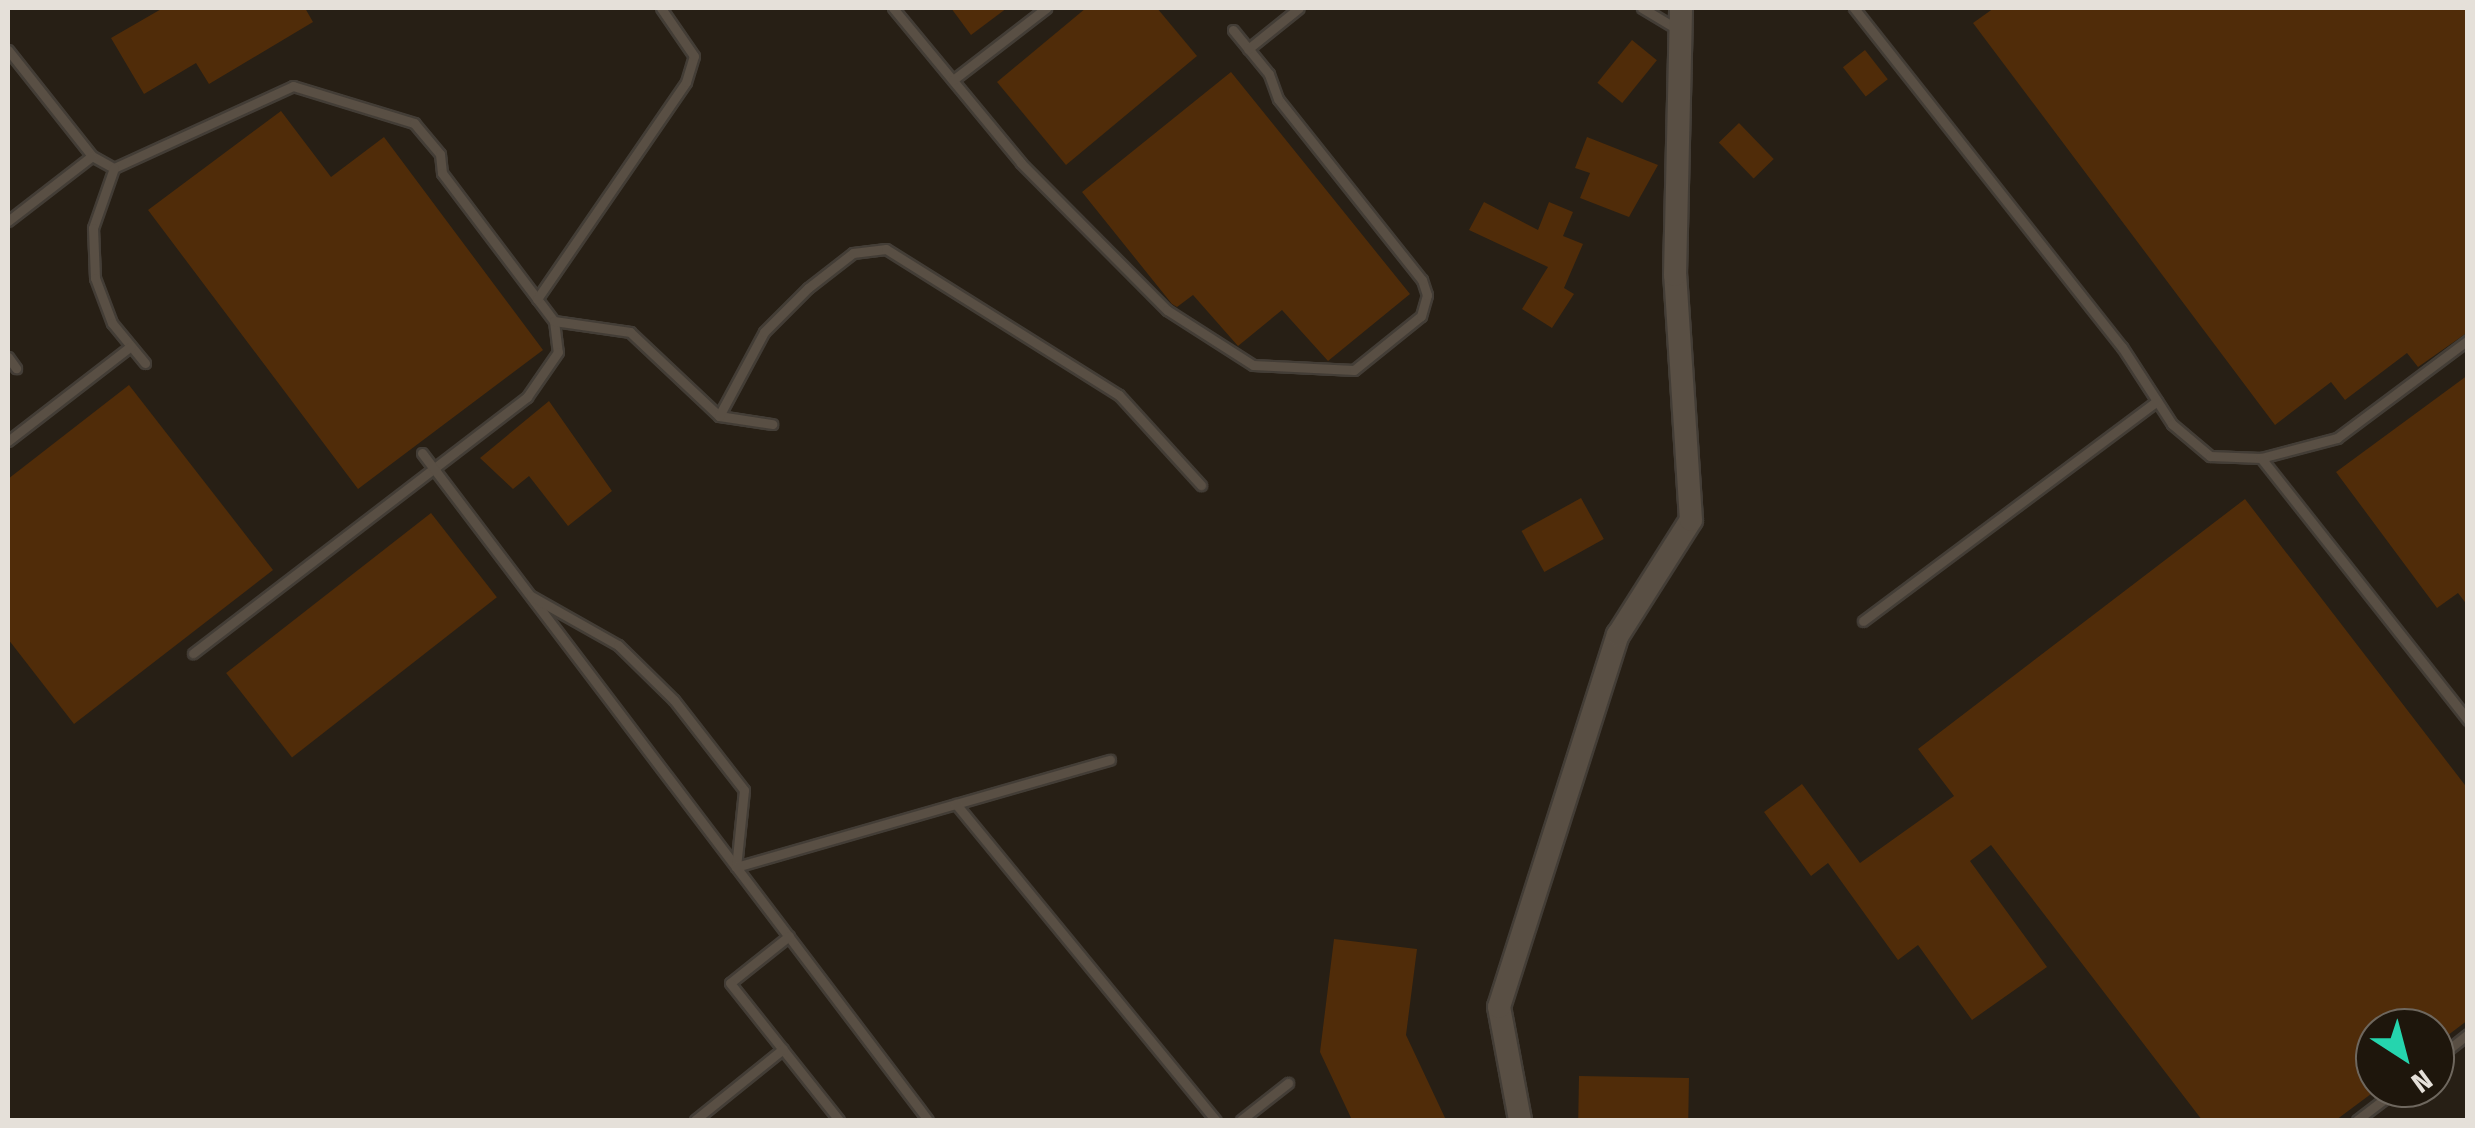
<!DOCTYPE html>
<style>
body{margin:0}
#map{position:relative;width:2475px;height:1128px;overflow:hidden;background:#271f15;font-family:"Fira Sans Condensed",sans-serif}
div>[style]{position:absolute}
[style*='--x']{left:calc(var(--x)*1px);top:calc(var(--y)*1px);width:calc(var(--w)*1px);rotate:calc(var(--a)*1deg)}
.building>*{inset:0;background:#502c09;transform-origin:0 0}
.roads{filter:drop-shadow(2px 0 #433d36) drop-shadow(-2px 0 #433d36) drop-shadow(0 2px #433d36) drop-shadow(0 -2px #433d36)}
.service>*{height:9px;margin:-4.5px;padding:0 4.5px;transform-origin:4.5px;border-radius:4.5px;background:#594f44}
.tertiary>*{height:22px;margin:-11px;padding:0 11px;transform-origin:11px;border-radius:11px;background:#594f44}
span{translate:-50% -50%;white-space:nowrap;text-align:center;line-height:1.15;-webkit-text-stroke:8px #1e160c;paint-order:stroke}
.frame{position:absolute;inset:0;border:10px solid #e5e0d9;pointer-events:none}
.north{position:absolute;left:2355px;top:1008px;width:100px;height:100px;box-sizing:border-box;background:#1e160c;border:2px solid #6e675e;border-radius:50%;rotate:144deg;font-size:28px;font-weight:700;line-height:40px;text-align:center;color:#e5e0d9}
.north::after{content:'';display:block;margin:auto;width:35px;height:45px;background:#25d5ae;clip-path:polygon(50% 0,100% 100%,50% 72%,0 100%)}
</style>
<div id="map">
<div class="building">
<i style="clip-path:polygon(163px 8px,305px 8px,313px 22px,209px 84px,196px 63px,144px 94px,111px 38px)"></i>
<i style="clip-path:polygon(951px 8px,1007px 8px,971px 35px)"></i>
<i style="clip-path:polygon(1086px 8px,1157px 8px,1197px 56px,1066px 165px,997px 82px)"></i>
<i style="clip-path:polygon(1994px 8px,2468px 8px,2468px 332px,2418px 367px,2407px 353px,2345px 400px,2331px 382px,2275px 425px,1973px 23px)"></i>
<i style="left:1632px;top:40px;width:32px;height:55px;rotate:39deg"></i>
<i style="left:1865px;top:50px;width:37px;height:28px;rotate:52deg"></i>
<i style="clip-path:polygon(1231px 72px,1410px 294px,1328px 361px,1282px 310px,1238px 346px,1193px 295px,1177px 307px,1172px 304px,1082px 192px)"></i>
<i style="clip-path:polygon(281px 111px,331px 177px,384px 137px,543px 350px,358px 489px,148px 210px)"></i>
<i style="left:1739px;top:123px;width:50px;height:28px;rotate:46deg"></i>
<i style="clip-path:polygon(1587px 137px,1658px 165px,1629px 217px,1580px 198px,1590px 173px,1575px 168px)"></i>
<i style="clip-path:polygon(1484px 202px,1538px 230px,1549px 202px,1573px 212px,1563px 236px,1583px 244px,1564px 288px,1574px 294px,1552px 328px,1522px 309px,1548px 267px,1469px 230px)"></i>
<i style="clip-path:polygon(2468px 375px,2468px 606px,2458px 593px,2437px 608px,2336px 472px)"></i>
<i style="clip-path:polygon(129px 385px,273px 570px,74px 724px,8px 639px,8px 479px)"></i>
<i style="clip-path:polygon(549px 401px,612px 491px,568px 526px,529px 476px,513px 489px,480px 458px)"></i>
<i style="left:1581px;top:498px;width:47px;height:68px;rotate:61deg"></i>
<i style="clip-path:polygon(2245px 499px,2468px 789px,2468px 1020px,2435px 1045px,2435px 1028px,2375px 1028px,2375px 1091px,2336px 1120px,2202px 1120px,1991px 845px,1970px 861px,2047px 967px,1972px 1020px,1918px 945px,1898px 960px,1828px 863px,1811px 876px,1764px 812px,1802px 784px,1860px 863px,1954px 796px,1918px 749px)"></i>
<i style="left:431px;top:513px;width:107px;height:260px;rotate:52deg"></i>
<i style="clip-path:polygon(1334px 939px,1417px 949px,1406px 1035px,1446px 1120px,1352px 1120px,1320px 1052px)"></i>
<i style="left:1579px;top:1076px;width:110px;height:44px;rotate:1deg"></i>
</div>
<div class="roads">
<div class="service">
<i style="--x:893;--y:8;--w:201;--a:50.4"></i>
<i style="--x:1021;--y:163;--w:207;--a:45.2"></i>
<i style="--x:1167;--y:310;--w:102;--a:32.6"></i>
<i style="--x:1253;--y:365;--w:101;--a:2.8"></i>
<i style="--x:1354;--y:370;--w:86;--a:-38.9"></i>
<i style="--x:1421;--y:316;--w:22;--a:-74"></i>
<i style="--x:1427;--y:295;--w:16;--a:-108"></i>
<i style="--x:1422;--y:280;--w:231;--a:-128.5"></i>
<i style="--x:1278;--y:99;--w:27;--a:-110"></i>
<i style="--x:1269;--y:74;--w:57;--a:-129.3"></i>
<i style="--x:1642;--y:8;--w:41;--a:31"></i>
<i style="--x:1854;--y:8;--w:432;--a:51.7"></i>
<i style="--x:2122;--y:347;--w:92;--a:57"></i>
<i style="--x:2172;--y:424;--w:50;--a:40.1"></i>
<i style="--x:2210;--y:456;--w:51;--a:2.2"></i>
<i style="--x:2261;--y:458;--w:79;--a:-14.7"></i>
<i style="--x:2337;--y:438;--w:164;--a:-36.8"></i>
<i style="--x:1248;--y:49;--w:65;--a:-38.8"></i>
<i style="--x:8;--y:50;--w:135;--a:51.6"></i>
<i style="--x:92;--y:156;--w:25;--a:29"></i>
<i style="--x:114;--y:168;--w:197;--a:-24.6"></i>
<i style="--x:293;--y:86;--w:127;--a:17"></i>
<i style="--x:414;--y:123;--w:40;--a:50"></i>
<i style="--x:440;--y:154;--w:19;--a:84"></i>
<i style="--x:442;--y:173;--w:186;--a:52.9"></i>
<i style="--x:554;--y:321;--w:31;--a:83"></i>
<i style="--x:558;--y:352;--w:55;--a:124.6"></i>
<i style="--x:527;--y:397;--w:421;--a:142.5"></i>
<i style="--x:953;--y:80;--w:118;--a:-37.7"></i>
<i style="--x:114;--y:168;--w:64;--a:109.3"></i>
<i style="--x:93;--y:228;--w:50;--a:87.7"></i>
<i style="--x:95;--y:278;--w:48;--a:69.3"></i>
<i style="--x:112;--y:323;--w:52;--a:50.5"></i>
<i style="--x:8;--y:221;--w:106;--a:-37.7"></i>
<i style="--x:537;--y:299;--w:263;--a:-55.5"></i>
<i style="--x:686;--y:82;--w:27;--a:-73"></i>
<i style="--x:694;--y:56;--w:58;--a:-124.5"></i>
<i style="--x:554;--y:321;--w:77;--a:8.2"></i>
<i style="--x:630;--y:332;--w:122;--a:43.3"></i>
<i style="--x:719;--y:416;--w:54;--a:8.6"></i>
<i style="--x:8;--y:357;--w:14;--a:54"></i>
<i style="--x:719;--y:416;--w:95;--a:-61.8"></i>
<i style="--x:764;--y:332;--w:62;--a:-45"></i>
<i style="--x:808;--y:288;--w:57;--a:-37.9"></i>
<i style="--x:853;--y:253;--w:33;--a:-7"></i>
<i style="--x:886;--y:249;--w:275;--a:32.1"></i>
<i style="--x:1119;--y:395;--w:122;--a:47.7"></i>
<i style="--x:8;--y:441;--w:155;--a:-37.7"></i>
<i style="--x:422;--y:453;--w:837;--a:52.82"></i>
<i style="--x:2261;--y:458;--w:334;--a:51.7"></i>
<i style="--x:531;--y:596;--w:100;--a:29.4"></i>
<i style="--x:618;--y:645;--w:78;--a:44.5"></i>
<i style="--x:674;--y:700;--w:114;--a:52.1"></i>
<i style="--x:744;--y:790;--w:77;--a:95.9"></i>
<i style="--x:736;--y:867;--w:389;--a:-16"></i>
<i style="--x:1863;--y:621;--w:367;--a:-36.8"></i>
<i style="--x:956;--y:804;--w:409;--a:50.6"></i>
<i style="--x:789;--y:936;--w:75;--a:141.5"></i>
<i style="--x:730;--y:983;--w:175;--a:51.5"></i>
<i style="--x:2435;--y:1060;--w:42;--a:-38.2"></i>
<i style="--x:695;--y:1120;--w:113;--a:-38.9"></i>
<i style="--x:1241;--y:1120;--w:60;--a:-38.2"></i>
<i style="--x:2357;--y:1120;--w:53;--a:-37.3"></i>
</div>
<div class="tertiary">
<i style="--x:1520;--y:1120;--w:115;--a:-100.5"></i>
<i style="--x:1499;--y:1007;--w:391;--a:-72.3"></i>
<i style="--x:1618;--y:635;--w:136;--a:-57.6"></i>
<i style="--x:1691;--y:520;--w:246;--a:-93.7"></i>
<i style="--x:1675;--y:275;--w:267;--a:-88.7"></i>
</div>
</div>
<div class="frame"></div>
<div class="north">N</div>
</div>
